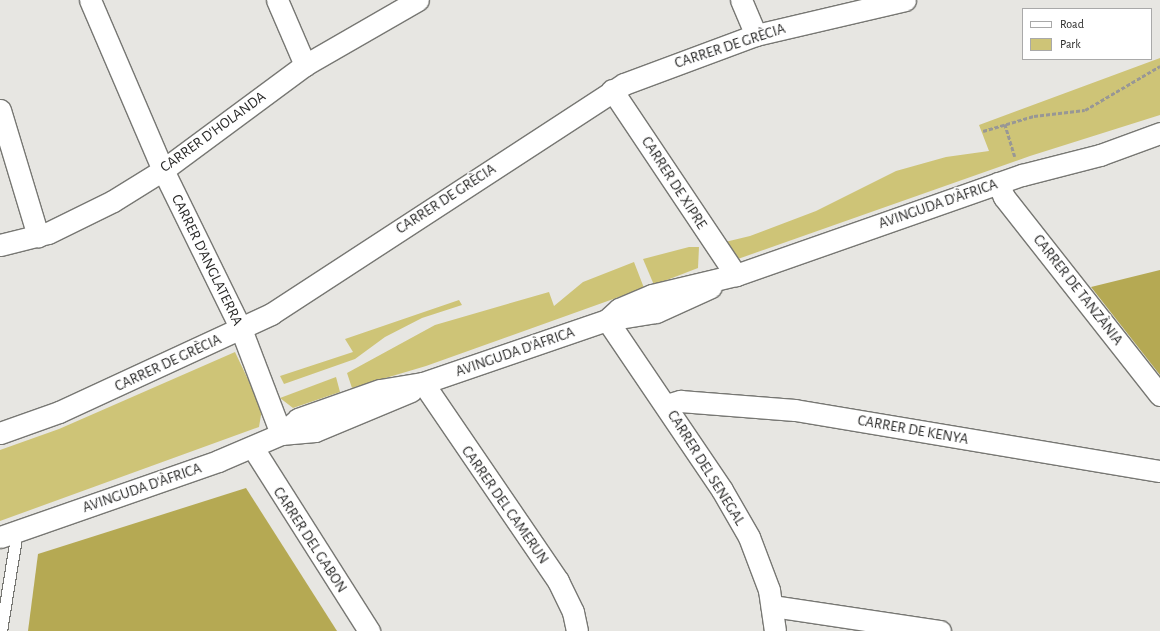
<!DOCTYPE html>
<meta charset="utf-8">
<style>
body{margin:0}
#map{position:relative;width:1160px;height:631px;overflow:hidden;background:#e7e6e2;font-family:"Alegreya Sans",sans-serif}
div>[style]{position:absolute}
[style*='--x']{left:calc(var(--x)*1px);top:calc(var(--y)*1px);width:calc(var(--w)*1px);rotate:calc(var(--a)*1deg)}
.green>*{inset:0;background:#cec477}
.forest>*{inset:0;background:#b5a953}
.path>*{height:2.5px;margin-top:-1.25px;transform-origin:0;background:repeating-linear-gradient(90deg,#989795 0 4px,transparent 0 6px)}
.roads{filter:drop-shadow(1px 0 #777773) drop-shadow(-1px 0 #777773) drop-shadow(0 1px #777773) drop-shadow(0 -1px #777773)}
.lane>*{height:11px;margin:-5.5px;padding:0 5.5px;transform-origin:5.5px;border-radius:5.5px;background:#fff}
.street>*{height:21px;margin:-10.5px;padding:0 10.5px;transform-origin:10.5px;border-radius:10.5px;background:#fff}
span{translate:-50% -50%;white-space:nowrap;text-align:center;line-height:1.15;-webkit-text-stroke:3px #fff;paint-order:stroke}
.street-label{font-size:15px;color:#292928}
.legend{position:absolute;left:1022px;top:8px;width:130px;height:52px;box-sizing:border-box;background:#fff;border:1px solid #a9a9a9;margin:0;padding:5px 7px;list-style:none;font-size:12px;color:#292928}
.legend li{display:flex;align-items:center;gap:8px;height:20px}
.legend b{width:20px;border:1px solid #a9a9a9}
</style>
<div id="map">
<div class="green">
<i style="clip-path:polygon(1160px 58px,1160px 115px,1030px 156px,735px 260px,721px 243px,750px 236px,816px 211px,896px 171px,946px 157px,989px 151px,979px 125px)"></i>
<i style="clip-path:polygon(689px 247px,699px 247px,698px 268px,654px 285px,643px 259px)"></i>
<i style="clip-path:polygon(634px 262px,644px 288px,426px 366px,352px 388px,347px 373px,435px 325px,549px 292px,554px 306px,583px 282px)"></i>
<i style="clip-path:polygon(459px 300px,462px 305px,422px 318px,385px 337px,355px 359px,284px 384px,280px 376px,353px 352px,345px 339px)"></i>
<i style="clip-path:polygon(235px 352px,262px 409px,259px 427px,0 521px,0 450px,59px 429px)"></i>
<i style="clip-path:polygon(336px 377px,340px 392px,293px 408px,280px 398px)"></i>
</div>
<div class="forest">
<i style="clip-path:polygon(1160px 270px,1160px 375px,1091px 287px)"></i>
<i style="clip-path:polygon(246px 488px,337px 631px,28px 631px,38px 554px)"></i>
</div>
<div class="path">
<i style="--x:1005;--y:124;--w:34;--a:73"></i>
<i style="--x:983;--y:131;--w:53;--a:-16.4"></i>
<i style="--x:1034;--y:116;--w:51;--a:-6.7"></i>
<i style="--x:1085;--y:110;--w:87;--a:-30.4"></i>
</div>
<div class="roads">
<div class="lane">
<i style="--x:1;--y:631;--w:101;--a:-80.9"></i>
</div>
<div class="street">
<i style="--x:90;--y:0;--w:185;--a:66.8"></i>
<i style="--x:163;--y:170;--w:177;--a:63.9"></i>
<i style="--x:241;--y:329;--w:112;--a:69.1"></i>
<i style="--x:277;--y:0;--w:71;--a:66.7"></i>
<i style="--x:741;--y:0;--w:38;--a:67"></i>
<i style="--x:612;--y:90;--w:223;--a:56.2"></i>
<i style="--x:0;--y:110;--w:132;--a:73.2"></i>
<i style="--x:998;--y:183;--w:15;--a:67"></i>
<i style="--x:1004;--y:197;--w:252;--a:51.8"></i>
<i style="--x:0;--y:245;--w:49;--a:-14"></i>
<i style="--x:48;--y:233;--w:72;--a:-26.2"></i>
<i style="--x:113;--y:201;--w:59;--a:-31.8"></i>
<i style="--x:163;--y:170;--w:177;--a:-36.5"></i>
<i style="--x:305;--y:65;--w:130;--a:-29.9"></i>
<i style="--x:607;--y:320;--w:16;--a:-43"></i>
<i style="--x:619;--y:309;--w:36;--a:-23"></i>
<i style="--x:652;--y:295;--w:86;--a:-13.4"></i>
<i style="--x:736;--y:275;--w:303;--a:-19.3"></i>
<i style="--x:1022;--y:175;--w:81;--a:-14.4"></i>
<i style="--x:1100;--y:155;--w:64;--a:-20.1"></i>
<i style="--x:607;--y:320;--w:205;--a:55.9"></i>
<i style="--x:722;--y:490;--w:54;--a:60.1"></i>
<i style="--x:749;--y:537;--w:57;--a:69.3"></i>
<i style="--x:769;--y:590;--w:41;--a:81.7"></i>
<i style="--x:423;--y:383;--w:240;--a:55.7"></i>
<i style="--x:558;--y:581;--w:34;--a:64"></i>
<i style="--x:573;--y:612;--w:19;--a:78"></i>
<i style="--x:666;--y:405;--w:15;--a:-16"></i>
<i style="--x:680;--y:401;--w:115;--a:4.5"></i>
<i style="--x:795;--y:410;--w:370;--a:9.5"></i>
<i style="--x:0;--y:433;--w:63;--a:-19.6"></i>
<i style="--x:59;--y:412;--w:234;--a:-24.8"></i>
<i style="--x:271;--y:314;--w:421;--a:-33.1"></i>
<i style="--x:624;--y:84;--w:141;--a:-20.4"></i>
<i style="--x:756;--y:35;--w:153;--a:-13.2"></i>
<i style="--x:281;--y:434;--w:23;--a:-41"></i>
<i style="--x:298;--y:419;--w:87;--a:-19.5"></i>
<i style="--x:380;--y:390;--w:44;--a:-9.2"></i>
<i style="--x:423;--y:383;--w:194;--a:-18.9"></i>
<i style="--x:607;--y:320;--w:50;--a:-9.3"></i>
<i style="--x:656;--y:312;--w:60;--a:-24.4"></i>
<i style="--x:253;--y:448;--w:217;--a:57.6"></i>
<i style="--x:0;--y:537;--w:231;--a:-19.2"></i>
<i style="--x:218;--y:461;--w:69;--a:-23.2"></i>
<i style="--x:281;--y:434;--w:34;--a:-5"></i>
<i style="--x:315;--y:431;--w:104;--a:-22.6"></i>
<i style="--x:772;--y:606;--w:170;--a:8.5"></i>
</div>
</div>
<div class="street-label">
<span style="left:730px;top:46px;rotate:-18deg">CARRER DE GRÈCIA</span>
<span style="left:213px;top:132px;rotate:-36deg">CARRER D'HOLANDA</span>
<span style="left:674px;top:183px;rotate:57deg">CARRER DE XIPRE</span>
<span style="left:446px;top:199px;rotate:-33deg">CARRER DE GRÈCIA</span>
<span style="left:938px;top:204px;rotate:-19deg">AVINGUDA D'ÀFRICA</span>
<span style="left:207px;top:260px;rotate:64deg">CARRER D'ANGLATERRA</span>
<span style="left:1078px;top:290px;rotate:52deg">CARRER DE TANZÀNIA</span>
<span style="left:515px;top:352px;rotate:-19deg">AVINGUDA D'ÀFRICA</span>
<span style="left:168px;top:363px;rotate:-25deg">CARRER DE GRÈCIA</span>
<span style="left:913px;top:430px;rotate:10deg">CARRER DE KENYA</span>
<span style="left:706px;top:468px;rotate:58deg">CARRER DEL SENEGAL</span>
<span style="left:142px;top:488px;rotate:-19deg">AVINGUDA D'ÀFRICA</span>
<span style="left:505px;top:505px;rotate:55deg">CARRER DEL CAMERUN</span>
<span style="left:310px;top:540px;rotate:57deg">CARRER DEL GABON</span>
</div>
<ul class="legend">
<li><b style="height:5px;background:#fff"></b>Road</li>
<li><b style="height:11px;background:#cec477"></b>Park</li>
</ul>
</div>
